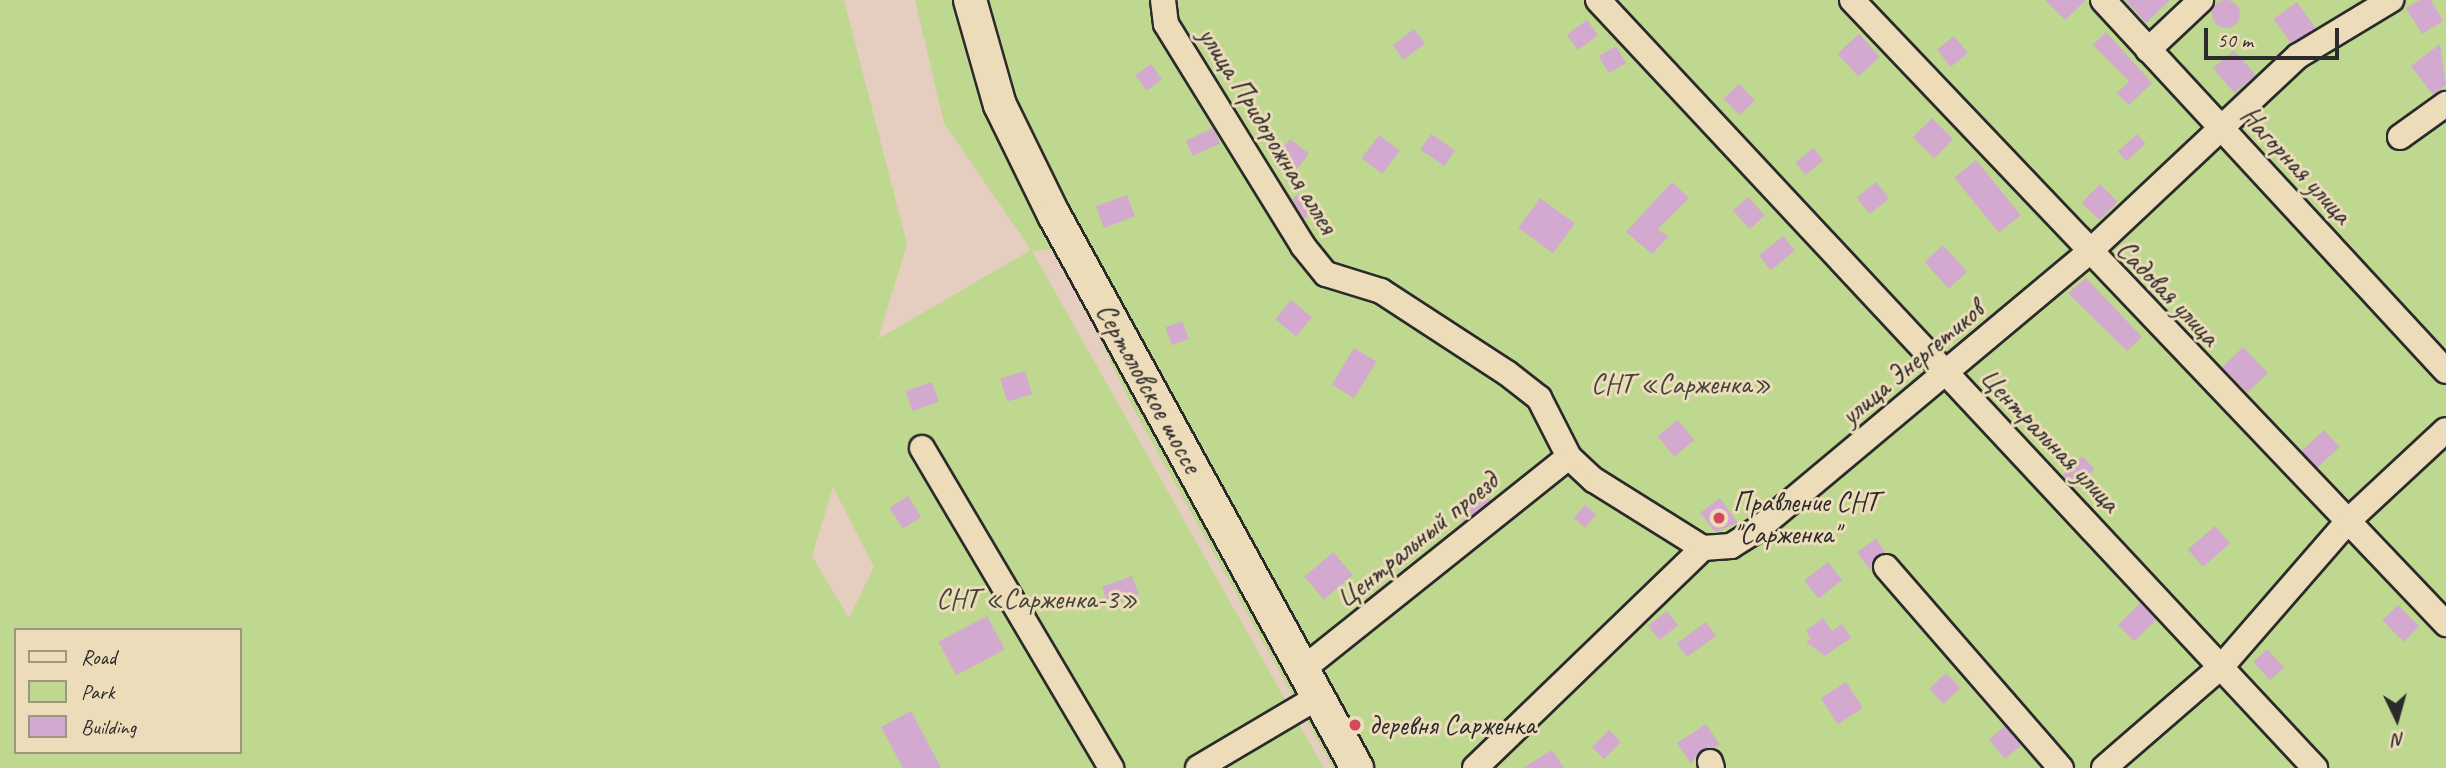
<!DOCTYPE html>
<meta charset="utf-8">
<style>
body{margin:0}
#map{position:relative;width:2446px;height:768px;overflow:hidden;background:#e5cdc0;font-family:Caveat,sans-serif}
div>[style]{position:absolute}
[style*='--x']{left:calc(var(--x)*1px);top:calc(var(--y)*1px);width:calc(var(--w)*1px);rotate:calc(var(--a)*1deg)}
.green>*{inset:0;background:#bed88f}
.building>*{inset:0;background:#d3a9cf;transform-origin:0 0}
.round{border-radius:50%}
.roads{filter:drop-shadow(2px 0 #2b2b2b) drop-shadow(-2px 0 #2b2b2b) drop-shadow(0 2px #2b2b2b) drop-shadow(0 -2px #2b2b2b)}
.minor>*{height:24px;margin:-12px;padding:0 12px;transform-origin:12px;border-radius:12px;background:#eddcb9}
.major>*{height:32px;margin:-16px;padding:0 16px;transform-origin:16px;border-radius:16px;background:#eddcb9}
.dots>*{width:19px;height:19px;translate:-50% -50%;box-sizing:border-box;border:4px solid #eddcb9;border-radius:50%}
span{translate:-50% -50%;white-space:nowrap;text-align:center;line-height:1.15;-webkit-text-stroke:6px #eddcb9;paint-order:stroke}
.street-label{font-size:28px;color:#2b2b2b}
.park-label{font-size:28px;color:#41453a}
.poi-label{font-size:28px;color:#2b2b2b}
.left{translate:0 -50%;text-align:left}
.legend{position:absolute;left:14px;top:628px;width:228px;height:126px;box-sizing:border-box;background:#eddcb9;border:2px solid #9f9580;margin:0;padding:9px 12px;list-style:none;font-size:21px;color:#2b2b2b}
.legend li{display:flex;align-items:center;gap:14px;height:35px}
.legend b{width:35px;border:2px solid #9f9580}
.north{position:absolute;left:2362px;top:684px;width:70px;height:70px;-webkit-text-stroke:5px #eddcb9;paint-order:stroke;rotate:175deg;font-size:19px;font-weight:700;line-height:28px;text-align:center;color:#2b2b2b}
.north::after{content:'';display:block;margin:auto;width:24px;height:32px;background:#2b2b2b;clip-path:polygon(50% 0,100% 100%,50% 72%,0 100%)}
.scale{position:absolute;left:2204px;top:28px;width:135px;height:32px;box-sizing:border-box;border:4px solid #2b2b2b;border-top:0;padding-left:9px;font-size:21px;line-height:24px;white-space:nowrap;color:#2b2b2b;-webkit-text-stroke:5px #eddcb9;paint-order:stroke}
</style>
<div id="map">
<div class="green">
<i style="clip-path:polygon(evenodd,0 0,844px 0,907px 244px,878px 339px,1031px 250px,944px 123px,915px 0,2446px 0,2446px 768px,1333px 768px,1132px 406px,1057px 249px,1032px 251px,1324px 768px,0 768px,0 0,833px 487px,874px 567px,849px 618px,812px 556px,833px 487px,0 0,16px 630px,240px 630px,240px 752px,16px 752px,16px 630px)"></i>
</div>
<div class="building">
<i style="clip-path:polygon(2045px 0,2086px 0,2065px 20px)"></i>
<i style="clip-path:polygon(2125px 0,2170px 0,2146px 23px)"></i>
<i style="clip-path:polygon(2420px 0,2431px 0,2443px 21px,2422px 34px,2406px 8px)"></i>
<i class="round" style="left:2212px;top:0;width:28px;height:28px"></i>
<i style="left:2297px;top:2px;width:32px;height:29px;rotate:54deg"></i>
<i style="left:1587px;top:20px;width:19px;height:25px;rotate:54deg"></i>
<i style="left:1414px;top:29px;width:18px;height:27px;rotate:52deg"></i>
<i style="clip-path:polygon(2106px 32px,2152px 83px,2129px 105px,2117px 93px,2129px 81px,2093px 45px)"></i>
<i style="left:1859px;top:34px;width:31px;height:29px;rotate:48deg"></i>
<i style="left:1954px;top:36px;width:22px;height:22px;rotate:51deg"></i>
<i style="clip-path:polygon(2440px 44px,2446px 85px,2433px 95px,2411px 66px)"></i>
<i style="left:1616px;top:46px;width:20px;height:20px;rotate:60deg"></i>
<i style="left:2234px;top:50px;width:33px;height:28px;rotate:49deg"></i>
<i style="left:1151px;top:64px;width:19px;height:19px;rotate:55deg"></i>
<i style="left:1739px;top:84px;width:23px;height:21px;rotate:47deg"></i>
<i style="left:1932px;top:118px;width:30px;height:27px;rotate:45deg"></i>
<i style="left:1213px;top:128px;width:17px;height:30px;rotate:65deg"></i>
<i style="left:1431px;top:134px;width:29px;height:19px;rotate:34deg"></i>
<i style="left:2137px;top:134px;width:13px;height:26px;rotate:48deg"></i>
<i style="left:1379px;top:135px;width:26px;height:29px;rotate:37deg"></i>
<i style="left:1290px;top:139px;width:24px;height:19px;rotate:38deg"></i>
<i style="left:1813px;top:148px;width:16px;height:23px;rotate:50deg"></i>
<i style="left:1976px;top:160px;width:71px;height:28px;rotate:51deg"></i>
<i style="clip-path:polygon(1672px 182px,1689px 198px,1658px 229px,1668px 237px,1652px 254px,1626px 232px)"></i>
<i style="left:1876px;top:182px;width:21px;height:25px;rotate:51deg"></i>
<i style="left:2100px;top:184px;width:25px;height:26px;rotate:45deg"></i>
<i style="clip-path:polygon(1299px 194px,1313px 213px,1304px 219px,1292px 199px)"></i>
<i style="left:1127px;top:195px;width:23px;height:33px;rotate:70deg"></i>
<i style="left:1748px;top:197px;width:25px;height:20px;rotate:48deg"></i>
<i style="left:1540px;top:198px;width:43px;height:37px;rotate:36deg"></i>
<i style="left:1783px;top:236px;width:19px;height:31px;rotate:51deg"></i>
<i style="left:1943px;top:245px;width:36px;height:25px;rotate:48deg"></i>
<i style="clip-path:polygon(2086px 278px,2142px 337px,2127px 351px,2068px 293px)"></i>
<i style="left:1291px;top:300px;width:27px;height:25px;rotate:39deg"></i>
<i style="left:1182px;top:321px;width:19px;height:18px;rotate:69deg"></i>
<i style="left:2243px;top:347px;width:36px;height:29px;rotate:46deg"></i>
<i style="left:1354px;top:348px;width:26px;height:43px;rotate:31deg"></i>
<i style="left:1025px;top:371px;width:24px;height:26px;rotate:73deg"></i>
<i style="left:932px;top:382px;width:21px;height:28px;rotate:71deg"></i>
<i style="left:1678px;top:420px;width:26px;height:26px;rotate:51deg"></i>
<i style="left:2324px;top:430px;width:23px;height:31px;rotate:47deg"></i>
<i style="left:2082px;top:456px;width:18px;height:28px;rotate:45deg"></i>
<i style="clip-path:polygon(1479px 492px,1491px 500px,1464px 522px,1462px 520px)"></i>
<i style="left:908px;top:496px;width:25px;height:22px;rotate:58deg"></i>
<i style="clip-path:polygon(1720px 498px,1738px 523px,1715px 532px,1700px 513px)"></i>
<i style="left:1585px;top:505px;width:15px;height:17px;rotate:42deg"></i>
<i style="left:2215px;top:526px;width:23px;height:36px;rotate:49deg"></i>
<i style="clip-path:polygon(1876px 539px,1885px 552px,1870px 570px,1857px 552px)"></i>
<i style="left:1333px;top:552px;width:30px;height:38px;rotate:49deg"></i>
<i style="left:1828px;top:562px;width:23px;height:30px;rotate:52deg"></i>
<i style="left:1132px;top:576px;width:20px;height:32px;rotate:70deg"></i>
<i style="left:2140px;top:603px;width:23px;height:31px;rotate:45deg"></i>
<i style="left:2398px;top:605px;width:30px;height:22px;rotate:45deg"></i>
<i style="left:1667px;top:611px;width:18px;height:24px;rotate:52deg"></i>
<i style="left:987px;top:616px;width:38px;height:55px;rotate:62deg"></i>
<i style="clip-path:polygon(1823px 618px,1832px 631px,1842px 624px,1851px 638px,1825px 656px,1806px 642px,1811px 639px,1806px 631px)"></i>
<i style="left:1706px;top:622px;width:17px;height:36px;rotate:54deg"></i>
<i style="left:2267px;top:649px;width:25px;height:19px;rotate:47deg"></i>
<i style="left:1946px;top:673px;width:21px;height:23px;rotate:47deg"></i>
<i style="left:1846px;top:682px;width:31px;height:30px;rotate:57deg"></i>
<i style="clip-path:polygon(911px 711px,941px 768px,903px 768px,881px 727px)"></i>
<i style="clip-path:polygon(1706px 724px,1720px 745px,1699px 752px,1691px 764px,1677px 743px)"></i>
<i style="left:2005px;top:726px;width:25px;height:21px;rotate:50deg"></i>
<i style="left:1609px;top:730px;width:17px;height:24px;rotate:45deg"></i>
<i style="clip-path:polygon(1552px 750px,1564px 768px,1523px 768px)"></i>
</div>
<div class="roads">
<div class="minor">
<i style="--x:1163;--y:0;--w:24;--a:83"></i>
<i style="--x:1166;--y:24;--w:261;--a:58.3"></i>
<i style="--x:1303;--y:246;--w:36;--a:51"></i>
<i style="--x:1326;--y:274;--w:58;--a:17.2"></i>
<i style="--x:1381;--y:291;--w:150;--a:33.1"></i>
<i style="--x:1507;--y:373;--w:41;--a:38"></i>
<i style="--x:1539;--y:398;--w:66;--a:63"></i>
<i style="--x:1569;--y:457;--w:34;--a:43"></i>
<i style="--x:1594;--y:480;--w:128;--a:32"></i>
<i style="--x:1598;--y:0;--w:1051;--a:46.97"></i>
<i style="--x:1852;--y:0;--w:862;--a:46.41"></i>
<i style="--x:2103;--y:0;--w:505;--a:47.25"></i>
<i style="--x:2148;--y:50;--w:73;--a:-43.3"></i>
<i style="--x:2400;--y:137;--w:57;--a:-35.7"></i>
<i style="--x:922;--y:448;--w:372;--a:59.4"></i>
<i style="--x:1886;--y:567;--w:267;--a:49"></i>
<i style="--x:1303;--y:669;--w:340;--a:-38.6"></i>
<i style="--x:1710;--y:762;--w:6;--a:72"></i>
<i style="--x:1198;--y:768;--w:139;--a:-30.6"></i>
<i style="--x:1475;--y:768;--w:317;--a:-44"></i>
<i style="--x:1703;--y:548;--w:28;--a:-4"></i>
<i style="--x:1731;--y:546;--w:32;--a:-32"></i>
<i style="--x:1758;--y:529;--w:429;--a:-39.9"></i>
<i style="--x:2087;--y:254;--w:289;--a:-43.2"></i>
<i style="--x:2298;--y:56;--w:109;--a:-31.1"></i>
<i style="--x:2104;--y:768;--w:157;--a:-40.9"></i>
<i style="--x:2223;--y:665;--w:192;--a:-49"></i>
<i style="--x:2349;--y:520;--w:132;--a:-42.9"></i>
</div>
<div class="major">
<i style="--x:970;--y:0;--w:109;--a:74.1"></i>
<i style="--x:1000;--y:105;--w:123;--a:63.9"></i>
<i style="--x:1054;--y:215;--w:631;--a:61.28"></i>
</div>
</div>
<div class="dots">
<i style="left:1719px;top:518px;background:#d1495b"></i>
<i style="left:1355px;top:725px;background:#d1495b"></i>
</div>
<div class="street-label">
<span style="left:1268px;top:130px;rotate:58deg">улица Придорожная аллея</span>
<span style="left:2296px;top:165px;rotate:47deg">Нагорная улица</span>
<span style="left:2168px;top:293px;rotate:46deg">Садовая улица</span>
<span style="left:1912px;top:363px;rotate:-40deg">улица Энергетиков</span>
<span style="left:1149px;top:388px;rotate:61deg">Сертоловское шоссе</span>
<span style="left:2050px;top:440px;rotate:46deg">Центральная улица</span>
<span style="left:1417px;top:540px;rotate:-39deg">Центральный проезд</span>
</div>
<div class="park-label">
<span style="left:1681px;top:384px">СНТ «Сарженка»</span>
<span style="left:1037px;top:599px">СНТ «Сарженка-3»</span>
</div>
<div class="poi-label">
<span class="left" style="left:1733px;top:518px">Правление СНТ<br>"Сарженка"</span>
<span class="left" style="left:1369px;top:725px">деревня Сарженка</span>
</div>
<ul class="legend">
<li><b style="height:9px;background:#eddcb9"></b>Road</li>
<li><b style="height:19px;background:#bed88f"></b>Park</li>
<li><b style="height:19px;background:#d3a9cf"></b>Building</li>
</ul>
<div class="north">N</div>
<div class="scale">50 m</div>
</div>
